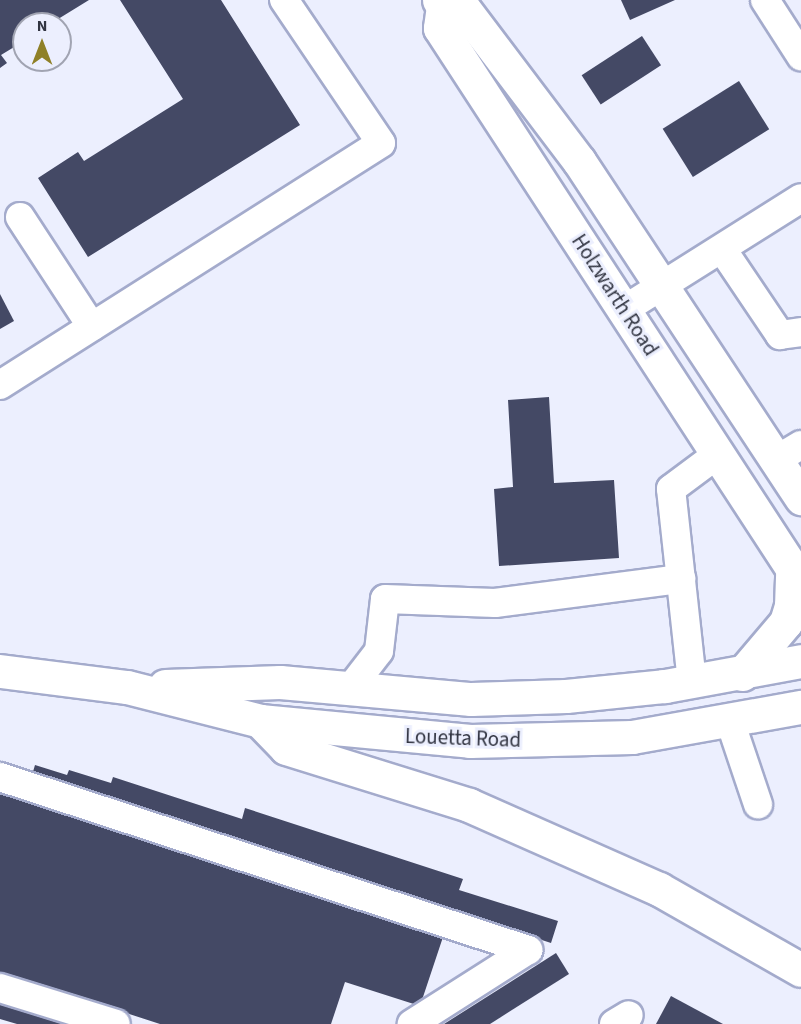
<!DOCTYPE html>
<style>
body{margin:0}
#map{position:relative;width:801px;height:1024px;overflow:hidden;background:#eceffe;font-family:"Source Sans 3",sans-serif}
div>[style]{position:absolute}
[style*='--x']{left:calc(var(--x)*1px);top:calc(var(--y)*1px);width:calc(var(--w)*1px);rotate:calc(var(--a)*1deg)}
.building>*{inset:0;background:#444965;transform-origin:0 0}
.roads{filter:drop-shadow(2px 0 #a4abcc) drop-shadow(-2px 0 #a4abcc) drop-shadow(0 2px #a4abcc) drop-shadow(0 -2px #a4abcc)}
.minor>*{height:28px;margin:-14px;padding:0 14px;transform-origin:14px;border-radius:14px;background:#fff}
.major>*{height:33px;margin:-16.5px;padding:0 16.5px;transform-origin:16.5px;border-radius:16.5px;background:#fff}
span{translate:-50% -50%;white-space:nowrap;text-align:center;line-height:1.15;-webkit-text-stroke:6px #eceffe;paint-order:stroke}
.street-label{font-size:21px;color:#313441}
.north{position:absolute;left:12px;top:12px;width:60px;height:60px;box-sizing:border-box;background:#eceffe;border:2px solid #a1a4b2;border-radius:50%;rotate:0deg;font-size:16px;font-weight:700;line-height:24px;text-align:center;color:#313441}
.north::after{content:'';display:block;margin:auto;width:21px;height:27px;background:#8f8027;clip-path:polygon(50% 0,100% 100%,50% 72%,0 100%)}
</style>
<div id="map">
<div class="building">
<i style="clip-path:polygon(0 0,89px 0,50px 24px,24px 24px,24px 41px,1px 55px,7px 63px,0 68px)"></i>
<i style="clip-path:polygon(120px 0,221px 0,300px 125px,88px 257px,38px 178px,78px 152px,84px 161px,183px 99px)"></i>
<i style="clip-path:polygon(621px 0,675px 0,630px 20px)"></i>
<i style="left:642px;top:36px;width:35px;height:72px;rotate:57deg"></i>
<i style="left:739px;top:81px;width:57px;height:90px;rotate:58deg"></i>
<i style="clip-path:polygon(0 294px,14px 321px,0 329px)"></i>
<i style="clip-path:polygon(549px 397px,554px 483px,614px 480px,619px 558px,499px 566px,494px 489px,513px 487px,508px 400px)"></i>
<i style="clip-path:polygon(35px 765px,67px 775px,69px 770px,111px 783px,113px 777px,242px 819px,245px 808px,463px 879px,459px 890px,558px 921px,551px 943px,32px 775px)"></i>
<i style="clip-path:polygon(0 793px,443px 937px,420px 1006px,345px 982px,331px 1024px,160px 1024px,0 972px)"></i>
<i style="clip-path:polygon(556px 953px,569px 974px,490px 1024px,444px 1024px)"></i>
<i style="clip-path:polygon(671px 996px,723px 1024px,656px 1024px)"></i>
<i style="clip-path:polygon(0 999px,74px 1024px,17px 1024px,0 1019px)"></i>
</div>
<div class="roads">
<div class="minor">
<i style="--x:765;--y:0;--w:67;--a:57.3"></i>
<i style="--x:20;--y:217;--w:131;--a:56.8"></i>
<i style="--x:722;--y:249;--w:104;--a:56"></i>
<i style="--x:780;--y:335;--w:21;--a:-8"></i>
<i style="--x:625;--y:309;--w:208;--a:-32.2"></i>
<i style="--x:0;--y:385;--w:451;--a:-32.4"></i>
<i style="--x:381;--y:143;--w:173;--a:-124.1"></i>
<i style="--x:776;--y:460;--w:29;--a:-31"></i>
<i style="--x:692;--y:682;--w:194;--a:-96.2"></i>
<i style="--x:671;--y:489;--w:59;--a:-36.7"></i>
<i style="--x:349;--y:690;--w:49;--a:-52.4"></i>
<i style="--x:379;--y:651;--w:52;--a:-83.4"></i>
<i style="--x:385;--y:599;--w:110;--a:2.1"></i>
<i style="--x:495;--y:603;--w:188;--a:-7.4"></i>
<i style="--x:730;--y:721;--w:88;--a:71.4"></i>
<i style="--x:0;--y:777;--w:556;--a:18.14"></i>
<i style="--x:528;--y:950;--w:138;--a:147.5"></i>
<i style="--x:0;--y:988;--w:121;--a:17.2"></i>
<i style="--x:614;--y:1024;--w:17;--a:-31"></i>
</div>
<div class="major">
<i style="--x:439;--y:0;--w:7;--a:56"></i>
<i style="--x:443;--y:6;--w:22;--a:98"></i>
<i style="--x:440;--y:28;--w:661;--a:56.91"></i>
<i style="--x:443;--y:6;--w:21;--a:8"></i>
<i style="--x:464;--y:9;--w:191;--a:52.9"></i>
<i style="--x:579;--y:161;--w:404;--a:56.6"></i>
<i style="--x:0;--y:671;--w:128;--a:7.2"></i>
<i style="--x:127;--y:687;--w:137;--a:14.3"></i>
<i style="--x:260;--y:721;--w:211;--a:5.4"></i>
<i style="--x:470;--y:741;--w:162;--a:-1.4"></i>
<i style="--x:632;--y:737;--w:172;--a:-10.1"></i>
<i style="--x:742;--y:674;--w:68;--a:-49.8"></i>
<i style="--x:786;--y:622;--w:17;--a:-73"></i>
<i style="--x:791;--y:606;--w:38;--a:-88"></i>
<i style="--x:165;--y:686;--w:115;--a:-2"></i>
<i style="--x:280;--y:682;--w:192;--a:5.1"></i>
<i style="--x:471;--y:699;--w:95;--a:-1.8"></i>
<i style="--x:566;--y:696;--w:100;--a:-5.8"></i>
<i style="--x:665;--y:686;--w:138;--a:-10.4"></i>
<i style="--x:260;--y:721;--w:37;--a:46"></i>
<i style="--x:286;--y:748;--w:192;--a:17.3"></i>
<i style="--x:469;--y:805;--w:208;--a:23.9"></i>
<i style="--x:659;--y:889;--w:163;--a:29.7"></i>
</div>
</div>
<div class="street-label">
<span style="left:615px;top:295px;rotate:57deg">Holzwarth Road</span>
<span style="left:463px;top:738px;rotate:2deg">Louetta Road</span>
</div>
<div class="north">N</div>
</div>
